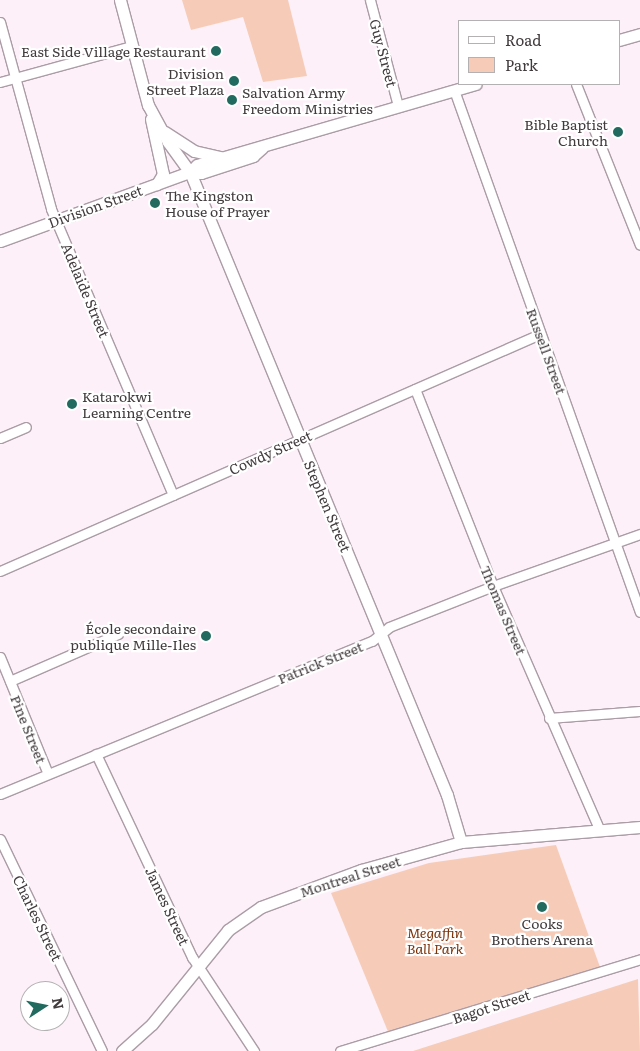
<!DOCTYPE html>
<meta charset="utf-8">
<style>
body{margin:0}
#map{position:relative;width:640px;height:1051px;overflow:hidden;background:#fdf0f8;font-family:Literata,serif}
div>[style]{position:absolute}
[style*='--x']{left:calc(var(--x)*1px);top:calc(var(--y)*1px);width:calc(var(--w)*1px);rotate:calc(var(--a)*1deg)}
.green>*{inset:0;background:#f6ccb9}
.roads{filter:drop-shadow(1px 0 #ab9ca5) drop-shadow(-1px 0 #ab9ca5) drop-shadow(0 1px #ab9ca5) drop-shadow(0 -1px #ab9ca5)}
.minor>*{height:9px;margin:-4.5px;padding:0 4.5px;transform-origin:4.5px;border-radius:4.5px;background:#fff}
.major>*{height:11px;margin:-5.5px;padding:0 5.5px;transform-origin:5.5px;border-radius:5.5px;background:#fff}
.dots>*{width:14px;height:14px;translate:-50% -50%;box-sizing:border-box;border:2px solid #fff;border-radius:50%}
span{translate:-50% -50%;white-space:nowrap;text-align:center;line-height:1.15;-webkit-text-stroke:4.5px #fff;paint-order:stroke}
.poi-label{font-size:14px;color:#413b3e}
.right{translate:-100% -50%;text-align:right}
.left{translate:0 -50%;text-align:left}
.street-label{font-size:14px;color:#413b3e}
.park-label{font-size:14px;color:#7b330a;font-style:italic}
.legend{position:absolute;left:458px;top:20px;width:162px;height:65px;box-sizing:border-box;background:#fff;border:1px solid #b3b1b2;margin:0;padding:6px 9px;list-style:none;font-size:15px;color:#413b3e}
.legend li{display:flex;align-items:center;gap:10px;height:25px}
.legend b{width:25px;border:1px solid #b3b1b2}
.north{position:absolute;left:20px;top:981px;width:50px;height:50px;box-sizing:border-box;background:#fff;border:1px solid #b3b1b2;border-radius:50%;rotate:79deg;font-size:14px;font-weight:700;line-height:20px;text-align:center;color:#413b3e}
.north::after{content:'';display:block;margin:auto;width:18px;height:22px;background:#226a60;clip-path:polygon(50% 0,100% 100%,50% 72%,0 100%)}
</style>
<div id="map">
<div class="green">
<i style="clip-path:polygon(182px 0,288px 0,307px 76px,263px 82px,243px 17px,191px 30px)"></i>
<i style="clip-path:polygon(556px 845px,600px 967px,389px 1034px,331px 893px,429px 863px)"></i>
<i style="clip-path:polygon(638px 979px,640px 1051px,412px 1051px,413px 1051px)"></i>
</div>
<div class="roads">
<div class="minor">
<i style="--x:370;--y:0;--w:110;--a:75.2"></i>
<i style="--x:0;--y:22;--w:194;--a:74.7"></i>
<i style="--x:51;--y:209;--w:311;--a:66.9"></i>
<i style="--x:0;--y:82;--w:137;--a:-15.3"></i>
<i style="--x:576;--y:84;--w:173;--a:68.3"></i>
<i style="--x:454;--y:90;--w:554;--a:70.39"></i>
<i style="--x:415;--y:389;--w:212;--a:68.4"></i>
<i style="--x:493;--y:586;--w:265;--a:66.4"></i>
<i style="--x:0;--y:438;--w:28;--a:-23"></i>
<i style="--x:0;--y:571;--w:590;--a:-23.7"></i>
<i style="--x:0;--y:657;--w:126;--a:67.7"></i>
<i style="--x:10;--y:681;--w:118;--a:-23.5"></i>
<i style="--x:549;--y:718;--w:91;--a:-4.4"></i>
<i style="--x:96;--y:754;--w:225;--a:64.7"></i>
<i style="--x:192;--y:957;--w:113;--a:56.6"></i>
<i style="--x:0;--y:794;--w:402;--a:-22.4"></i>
<i style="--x:372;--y:641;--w:22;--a:-39"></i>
<i style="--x:389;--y:627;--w:112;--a:-21.5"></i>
<i style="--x:493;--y:586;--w:156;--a:-19.5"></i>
<i style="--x:0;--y:839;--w:235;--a:64.3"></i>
<i style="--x:340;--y:1051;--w:314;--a:-17"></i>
</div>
<div class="major">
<i style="--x:120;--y:0;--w:109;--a:75.1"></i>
<i style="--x:148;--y:105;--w:42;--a:61.6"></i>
<i style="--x:168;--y:142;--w:37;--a:54"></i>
<i style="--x:190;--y:172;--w:674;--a:67.58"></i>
<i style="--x:447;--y:795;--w:49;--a:73.4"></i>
<i style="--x:619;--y:40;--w:22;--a:-16"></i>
<i style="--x:151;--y:119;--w:56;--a:77.7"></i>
<i style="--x:163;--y:174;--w:12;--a:121"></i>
<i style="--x:165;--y:132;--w:35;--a:33"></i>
<i style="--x:194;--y:151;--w:27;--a:13"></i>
<i style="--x:190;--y:172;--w:11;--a:5"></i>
<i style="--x:201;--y:173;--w:55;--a:-18.1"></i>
<i style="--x:253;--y:156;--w:12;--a:-42"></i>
<i style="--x:0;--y:241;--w:202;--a:-20"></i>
<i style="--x:190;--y:172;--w:10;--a:-45"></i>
<i style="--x:197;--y:165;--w:290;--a:-16.2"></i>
<i style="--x:122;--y:1051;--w:40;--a:-42"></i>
<i style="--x:152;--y:1024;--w:121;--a:-51"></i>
<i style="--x:228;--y:930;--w:40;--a:-34.9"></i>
<i style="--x:261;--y:907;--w:107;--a:-20.3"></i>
<i style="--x:361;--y:870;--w:104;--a:-15.6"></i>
<i style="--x:461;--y:842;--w:180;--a:-4.8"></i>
</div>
</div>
<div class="dots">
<i style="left:216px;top:51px;background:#226a60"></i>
<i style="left:234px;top:81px;background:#226a60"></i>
<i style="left:232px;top:100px;background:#226a60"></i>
<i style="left:618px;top:132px;background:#226a60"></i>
<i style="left:155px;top:203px;background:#226a60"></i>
<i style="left:72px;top:404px;background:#226a60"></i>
<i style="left:206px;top:636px;background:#226a60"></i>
<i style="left:542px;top:907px;background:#226a60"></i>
</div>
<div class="poi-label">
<span class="right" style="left:206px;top:51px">East Side Village Restaurant</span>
<span class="right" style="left:224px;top:81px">Division<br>Street Plaza</span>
<span class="left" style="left:242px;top:100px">Salvation Army<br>Freedom Ministries</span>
<span class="right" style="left:608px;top:132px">Bible Baptist<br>Church</span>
<span class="left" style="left:165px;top:203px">The Kingston<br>House of Prayer</span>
<span class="left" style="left:82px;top:404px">Katarokwi<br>Learning Centre</span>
<span class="right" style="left:196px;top:636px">École secondaire<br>publique Mille-Iles</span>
<span style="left:542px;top:931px">Cooks<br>Brothers Arena</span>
</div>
<div class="street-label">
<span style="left:384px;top:53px;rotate:75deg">Guy Street</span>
<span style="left:95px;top:206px;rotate:-20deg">Division Street</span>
<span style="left:86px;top:290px;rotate:67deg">Adelaide Street</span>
<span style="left:547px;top:351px;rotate:70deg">Russell Street</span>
<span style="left:270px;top:452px;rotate:-24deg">Cowdy Street</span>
<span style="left:328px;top:506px;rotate:67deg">Stephen Street</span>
<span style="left:504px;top:610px;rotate:67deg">Thomas Street</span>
<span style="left:320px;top:662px;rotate:-22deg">Patrick Street</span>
<span style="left:29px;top:729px;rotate:68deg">Pine Street</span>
<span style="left:350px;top:876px;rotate:-18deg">Montreal Street</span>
<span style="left:168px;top:906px;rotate:65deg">James Street</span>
<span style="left:38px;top:918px;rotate:64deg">Charles Street</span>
<span style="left:491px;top:1006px;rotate:-18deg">Bagot Street</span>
</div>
<div class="park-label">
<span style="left:435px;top:940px">Megaffin<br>Ball Park</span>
</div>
<ul class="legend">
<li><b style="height:6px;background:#fff"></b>Road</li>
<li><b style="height:14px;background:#f6ccb9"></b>Park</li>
</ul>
<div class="north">N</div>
</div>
